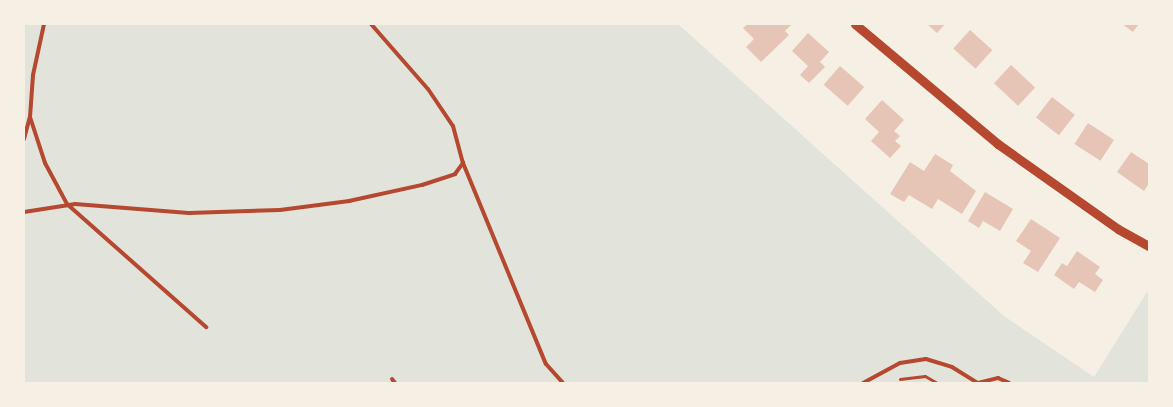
<!DOCTYPE html>
<style>
body{margin:0}
#map{position:relative;width:1173px;height:407px;overflow:hidden;background:#f6efe4;font-family:Cabin,sans-serif}
div>[style]{position:absolute}
[style*='--x']{left:calc(var(--x)*1px);top:calc(var(--y)*1px);width:calc(var(--w)*1px);rotate:calc(var(--a)*1deg)}
.green>*{inset:0;background:#e2e4dc}
.building>*{inset:0;background:#e6c5b7;transform-origin:0 0}
.path>*{height:3px;margin:-1.5px;padding:0 1.5px;transform-origin:1.5px;border-radius:1.5px;background:#b5482f}
.service>*{height:4px;margin:-2px;padding:0 2px;transform-origin:2px;border-radius:2px;background:#b5482f}
.tertiary>*{height:9px;margin:-4.5px;padding:0 4.5px;transform-origin:4.5px;border-radius:4.5px;background:#b5482f}
span{translate:-50% -50%;white-space:nowrap;text-align:center;line-height:1.15;-webkit-text-stroke:4px #f6efe4;paint-order:stroke}
.frame{position:absolute;inset:0;border:25px solid #f6efe4;pointer-events:none}
</style>
<div id="map">
<div class="green">
<i style="clip-path:polygon(24px 24px,678px 24px,1004px 316px,1094px 377px,1149px 289px,1149px 383px,24px 383px)"></i>
</div>
<div class="building">
<i style="clip-path:polygon(748px 24px,792px 24px,785px 31px,789px 35px,761px 62px,746px 47px,754px 39px,743px 28px)"></i>
<i style="clip-path:polygon(927px 24px,945px 24px,937px 33px)"></i>
<i style="clip-path:polygon(1122px 24px,1139px 24px,1133px 32px)"></i>
<i style="left:970px;top:30px;width:30px;height:25px;rotate:42deg"></i>
<i style="clip-path:polygon(808px 33px,829px 52px,820px 62px,825px 67px,809px 83px,800px 75px,808px 66px,792px 51px)"></i>
<i style="left:1011px;top:65px;width:33px;height:25px;rotate:43deg"></i>
<i style="left:840px;top:66px;width:32px;height:25px;rotate:41deg"></i>
<i style="left:1052px;top:97px;width:29px;height:26px;rotate:38deg"></i>
<i style="clip-path:polygon(882px 100px,904px 120px,894px 131px,900px 136px,895px 141px,901px 146px,890px 158px,871px 141px,879px 132px,865px 119px)"></i>
<i style="left:1088px;top:123px;width:31px;height:25px;rotate:33deg"></i>
<i style="clip-path:polygon(1131px 152px,1149px 164px,1149px 183px,1144px 191px,1117px 172px)"></i>
<i style="clip-path:polygon(935px 154px,953px 165px,950px 171px,976px 191px,962px 214px,938px 199px,932px 209px,909px 195px,904px 202px,890px 194px,910px 162px,924px 171px)"></i>
<i style="clip-path:polygon(985px 192px,1013px 209px,1000px 231px,983px 221px,979px 228px,968px 221px)"></i>
<i style="clip-path:polygon(1031px 219px,1060px 238px,1038px 272px,1023px 263px,1031px 251px,1016px 241px)"></i>
<i style="clip-path:polygon(1077px 251px,1100px 267px,1095px 274px,1103px 280px,1095px 292px,1079px 282px,1074px 289px,1054px 275px,1062px 263px,1067px 266px)"></i>
</div>
<div class="path">
<i style="--x:900;--y:379;--w:25;--a:-7"></i>
<i style="--x:925;--y:376;--w:14;--a:30"></i>
</div>
<div class="service">
<i style="--x:371;--y:24;--w:86;--a:48.8"></i>
<i style="--x:428;--y:89;--w:45;--a:56"></i>
<i style="--x:453;--y:126;--w:38;--a:75"></i>
<i style="--x:463;--y:163;--w:217;--a:67.6"></i>
<i style="--x:546;--y:364;--w:25;--a:48"></i>
<i style="--x:30;--y:117;--w:48;--a:71.9"></i>
<i style="--x:45;--y:163;--w:47;--a:61.8"></i>
<i style="--x:67;--y:204;--w:186;--a:41.5"></i>
<i style="--x:24;--y:139;--w:23;--a:-75"></i>
<i style="--x:30;--y:117;--w:42;--a:-85.9"></i>
<i style="--x:33;--y:75;--w:52;--a:-77.8"></i>
<i style="--x:24;--y:212;--w:52;--a:-8.9"></i>
<i style="--x:75;--y:204;--w:114;--a:4.5"></i>
<i style="--x:189;--y:213;--w:91;--a:-1.9"></i>
<i style="--x:280;--y:210;--w:70;--a:-7.4"></i>
<i style="--x:349;--y:201;--w:75;--a:-12.4"></i>
<i style="--x:422;--y:185;--w:35;--a:-18"></i>
<i style="--x:455;--y:174;--w:14;--a:-54"></i>
<i style="--x:392;--y:379;--w:5;--a:53"></i>
<i style="--x:863;--y:383;--w:42;--a:-28.4"></i>
<i style="--x:900;--y:363;--w:26;--a:-9"></i>
<i style="--x:926;--y:359;--w:27;--a:17"></i>
<i style="--x:952;--y:367;--w:31;--a:32"></i>
<i style="--x:978;--y:383;--w:21;--a:-14"></i>
<i style="--x:998;--y:378;--w:12;--a:24"></i>
</div>
<div class="tertiary">
<i style="--x:855;--y:24;--w:187;--a:40"></i>
<i style="--x:998;--y:144;--w:147;--a:35.3"></i>
<i style="--x:1118;--y:229;--w:35;--a:29"></i>
</div>
<div class="frame"></div>
</div>
